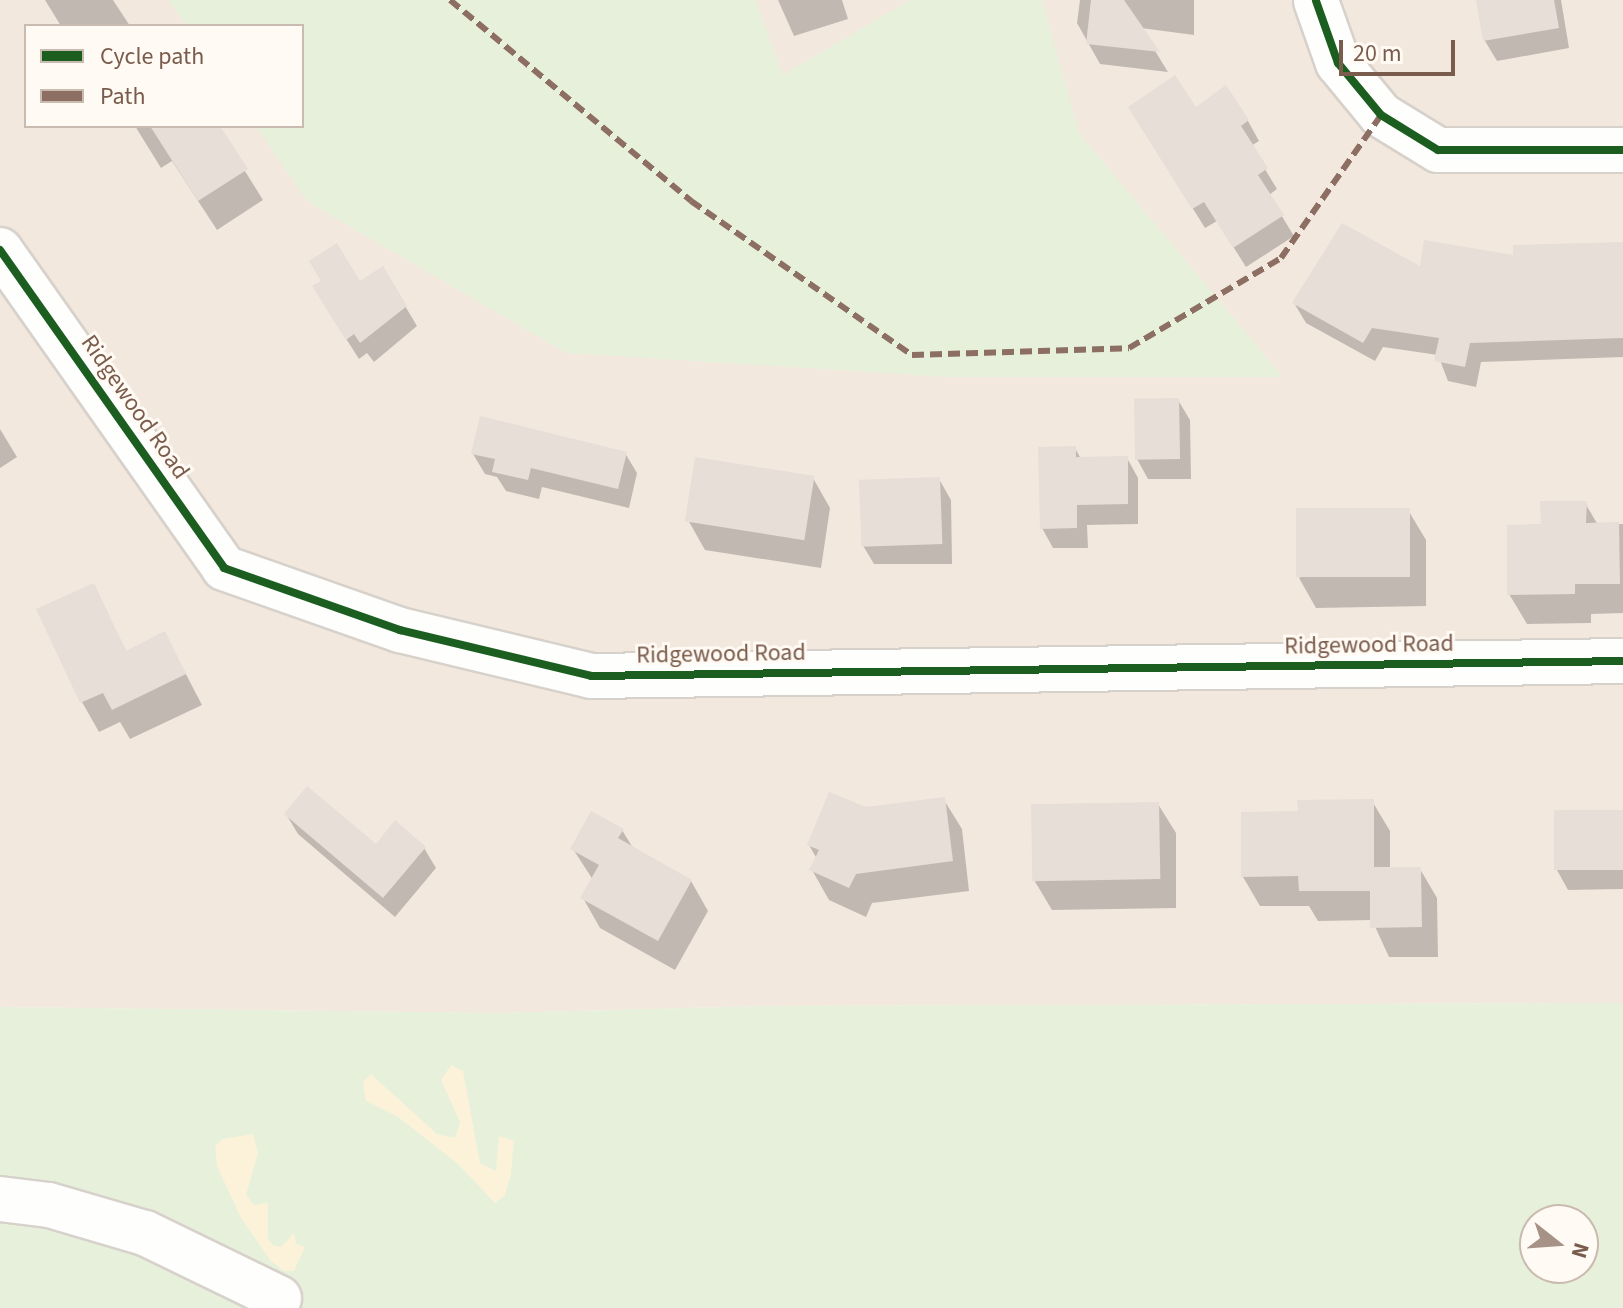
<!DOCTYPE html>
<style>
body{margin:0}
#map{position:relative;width:1623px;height:1308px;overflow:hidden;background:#f9f5f0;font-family:"Source Sans 3",sans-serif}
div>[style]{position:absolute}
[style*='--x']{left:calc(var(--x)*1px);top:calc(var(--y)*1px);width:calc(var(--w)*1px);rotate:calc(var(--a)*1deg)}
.residential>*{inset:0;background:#f2e8de}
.green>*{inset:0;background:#e7f0db}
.sand>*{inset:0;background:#fbf2d9}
.shadow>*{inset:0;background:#0003}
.building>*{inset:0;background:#e6ded7;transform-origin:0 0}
.roads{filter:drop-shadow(2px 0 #d7d1cb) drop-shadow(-2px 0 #d7d1cb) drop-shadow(0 2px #d7d1cb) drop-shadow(0 -2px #d7d1cb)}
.minor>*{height:44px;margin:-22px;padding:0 22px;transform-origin:22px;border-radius:22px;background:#fefefd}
.quiet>*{height:6px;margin-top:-3px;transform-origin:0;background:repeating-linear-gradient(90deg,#8d6e63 0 12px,transparent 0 18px)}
.cycleway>*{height:8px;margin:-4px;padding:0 4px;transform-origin:4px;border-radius:4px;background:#1b5e20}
span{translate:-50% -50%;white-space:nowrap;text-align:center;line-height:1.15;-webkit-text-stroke:6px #fffaf3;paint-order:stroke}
.street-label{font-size:24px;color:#7a5c4d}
.legend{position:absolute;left:24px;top:24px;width:280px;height:104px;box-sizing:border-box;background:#fffaf3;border:2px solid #cabbb1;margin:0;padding:10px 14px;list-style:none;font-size:24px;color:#7a5c4d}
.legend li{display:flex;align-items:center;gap:16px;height:40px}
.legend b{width:40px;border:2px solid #cabbb1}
.north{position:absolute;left:1519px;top:1204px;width:80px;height:80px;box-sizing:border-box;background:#fffaf3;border:2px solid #cabbb1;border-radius:50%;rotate:107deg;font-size:22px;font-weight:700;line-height:32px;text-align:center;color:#7a5c4d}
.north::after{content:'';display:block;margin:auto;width:28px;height:36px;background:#a69286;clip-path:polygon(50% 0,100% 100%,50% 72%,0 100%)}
.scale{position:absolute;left:1339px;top:40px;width:116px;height:36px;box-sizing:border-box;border:4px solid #7a5c4d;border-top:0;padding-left:10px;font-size:24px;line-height:28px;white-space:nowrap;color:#7a5c4d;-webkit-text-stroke:6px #fffaf3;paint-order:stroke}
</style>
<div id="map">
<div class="residential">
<i style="clip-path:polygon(evenodd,0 0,1623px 0,1623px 1003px,763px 1006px,499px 1013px,0 1007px,0 0,26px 26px,302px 26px,302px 126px,26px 126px,26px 26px)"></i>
</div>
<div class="green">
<i style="clip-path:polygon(168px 0,755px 0,783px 75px,910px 0,1042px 0,1079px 133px,1283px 377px,947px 377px,566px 353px,308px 202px,256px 126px,302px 126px,302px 26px,187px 26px)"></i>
<i style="clip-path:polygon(evenodd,1623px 1003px,1623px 1308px,0 1308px,0 1007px,499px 1013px,763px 1006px,1623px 1003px,1535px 1220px,1583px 1220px,1583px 1268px,1535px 1268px,1535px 1220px)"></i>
</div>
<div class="sand">
<i style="clip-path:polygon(451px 1065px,463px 1071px,480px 1163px,496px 1171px,499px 1136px,514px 1141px,511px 1174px,505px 1195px,495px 1203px,458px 1164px,398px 1117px,366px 1101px,363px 1082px,371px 1074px,437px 1134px,455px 1138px,460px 1122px,441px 1080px)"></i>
<i style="clip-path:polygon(253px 1134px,258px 1153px,246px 1195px,254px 1205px,268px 1203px,268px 1239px,273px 1245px,281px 1247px,294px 1233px,296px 1244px,305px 1247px,294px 1271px,284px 1271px,271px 1261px,241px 1218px,217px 1166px,215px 1146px,223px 1139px)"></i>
</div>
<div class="shadow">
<i style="clip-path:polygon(45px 0,113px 0,130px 26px,61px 26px)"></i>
<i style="clip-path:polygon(778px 0,842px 0,848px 19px,794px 36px)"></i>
<i style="clip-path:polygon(1080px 0,1194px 0,1194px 35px,1141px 28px,1168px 72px,1100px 64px,1077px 23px)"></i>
<i style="clip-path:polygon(1478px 0,1561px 0,1569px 48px,1497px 61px,1485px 41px)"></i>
<i style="clip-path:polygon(1248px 121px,1259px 141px,1251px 146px,1277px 189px,1269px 195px,1294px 236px,1246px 267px,1217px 221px,1205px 228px,1142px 127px)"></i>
<i style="clip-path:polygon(135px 126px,217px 126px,263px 200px,217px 230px,172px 161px,161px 168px)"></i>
<i style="clip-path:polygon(1623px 244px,1623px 357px,1481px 362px,1476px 387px,1448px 381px,1438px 355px,1383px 347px,1375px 361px,1306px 323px,1294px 303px,1421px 269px)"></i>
<i style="clip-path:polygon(383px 269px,417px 326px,374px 362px,367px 353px,359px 359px,326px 307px,324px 282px,359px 283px)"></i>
<i style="clip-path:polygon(1178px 400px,1190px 420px,1191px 479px,1148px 479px,1137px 459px)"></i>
<i style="clip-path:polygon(0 429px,17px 457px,0 468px)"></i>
<i style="clip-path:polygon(1075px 448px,1081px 459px,1127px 458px,1138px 478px,1138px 524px,1087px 525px,1088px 548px,1053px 548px,1042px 528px)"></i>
<i style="clip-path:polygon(625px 453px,637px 473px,629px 508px,542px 487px,539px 499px,506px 491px,497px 477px,485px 474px,473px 454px)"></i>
<i style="clip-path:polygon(813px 478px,830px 508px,821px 568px,705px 550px,688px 520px)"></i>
<i style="clip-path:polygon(939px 479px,951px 500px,952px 564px,874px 564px,862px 544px)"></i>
<i style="clip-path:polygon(1585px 503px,1598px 525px,1623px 524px,1623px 613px,1591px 614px,1591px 623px,1527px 624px,1509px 594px,1543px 526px)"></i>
<i style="clip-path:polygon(1408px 510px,1426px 540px,1426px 606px,1316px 608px,1299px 578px)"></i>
<i style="clip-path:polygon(93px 585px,127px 653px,165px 634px,202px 705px,130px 739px,120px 722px,99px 732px,82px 702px)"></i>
<i style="clip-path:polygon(944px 800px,962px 829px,969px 891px,872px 903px,866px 917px,829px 900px,812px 870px,817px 859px,809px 845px,866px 809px)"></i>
<i style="clip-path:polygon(1372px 801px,1390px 831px,1390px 869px,1420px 869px,1437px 898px,1438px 957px,1389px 957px,1372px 920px,1318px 921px,1309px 906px,1260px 906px,1243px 877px,1300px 813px)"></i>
<i style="clip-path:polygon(1158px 804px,1176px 833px,1176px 908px,1052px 910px,1034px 880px)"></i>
<i style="clip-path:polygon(1623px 812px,1623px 889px,1568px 890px,1557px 870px)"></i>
<i style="clip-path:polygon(286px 814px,376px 846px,424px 848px,436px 868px,395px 917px,298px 834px)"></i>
<i style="clip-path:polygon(622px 830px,633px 848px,691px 881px,708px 911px,675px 970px,600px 928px,583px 898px,593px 880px,573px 849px)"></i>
</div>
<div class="building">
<i style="clip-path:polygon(1091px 0,1124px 0,1160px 52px,1086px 44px)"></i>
<i style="clip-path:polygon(1476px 0,1554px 0,1559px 28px,1483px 41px)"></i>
<i style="clip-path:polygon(1175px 75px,1196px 107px,1226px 85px,1249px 120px,1241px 126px,1268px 168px,1258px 175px,1284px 215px,1233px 248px,1204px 202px,1192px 209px,1128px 107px)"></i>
<i style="clip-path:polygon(150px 126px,220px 126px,248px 169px,198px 201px)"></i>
<i style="clip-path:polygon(1342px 223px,1420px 266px,1424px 240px,1513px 255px,1513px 245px,1623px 242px,1623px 338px,1470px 343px,1465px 367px,1434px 361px,1439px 338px,1372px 328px,1363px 343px,1292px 303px)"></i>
<i style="clip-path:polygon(337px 243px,360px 281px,383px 266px,407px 306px,360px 343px,354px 334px,346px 340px,312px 286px,321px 281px,309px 261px)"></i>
<i style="left:1179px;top:398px;width:61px;height:45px;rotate:89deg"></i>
<i style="clip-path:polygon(480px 416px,627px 452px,618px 489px,531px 468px,528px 480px,492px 472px,495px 459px,471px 454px)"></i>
<i style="clip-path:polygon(1076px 446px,1076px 457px,1128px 456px,1128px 504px,1077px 505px,1077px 528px,1040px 529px,1038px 447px)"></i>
<i style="left:695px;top:457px;width:121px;height:65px;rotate:9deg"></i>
<i style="left:940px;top:477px;width:67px;height:81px;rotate:88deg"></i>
<i style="clip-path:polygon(1540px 501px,1587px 501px,1586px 523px,1619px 522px,1620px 584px,1575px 584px,1575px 594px,1507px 595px,1507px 525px,1541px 524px)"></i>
<i style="left:1410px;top:508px;width:69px;height:114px;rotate:90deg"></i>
<i style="clip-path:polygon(94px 583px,126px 651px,165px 631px,186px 674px,112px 710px,103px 693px,80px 703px,36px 609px)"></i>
<i style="clip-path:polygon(307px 786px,376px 844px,395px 820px,426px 847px,383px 898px,284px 814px)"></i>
<i style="clip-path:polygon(829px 792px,866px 807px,945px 797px,953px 861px,856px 874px,849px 888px,809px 870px,819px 850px,807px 845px)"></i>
<i style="clip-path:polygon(1374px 799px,1374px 867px,1421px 867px,1422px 927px,1370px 928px,1370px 891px,1299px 891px,1298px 876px,1241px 877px,1241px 812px,1298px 811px,1297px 800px)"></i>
<i style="left:1159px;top:802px;width:77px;height:128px;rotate:89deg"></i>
<i style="left:1623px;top:810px;width:60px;height:69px;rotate:90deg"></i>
<i style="clip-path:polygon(591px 811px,624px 829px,618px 838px,692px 880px,658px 941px,580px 898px,599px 865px,570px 849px)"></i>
</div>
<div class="roads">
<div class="minor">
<i style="--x:1316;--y:1;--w:66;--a:70.5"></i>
<i style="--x:1338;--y:63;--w:67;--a:50.4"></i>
<i style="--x:1381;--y:115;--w:67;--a:31.6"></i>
<i style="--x:1438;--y:150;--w:185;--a:0"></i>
<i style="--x:0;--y:250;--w:389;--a:54.8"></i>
<i style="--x:224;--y:568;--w:187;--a:19.4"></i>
<i style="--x:400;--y:630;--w:196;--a:13.5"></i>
<i style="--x:591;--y:676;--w:1032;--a:-0.83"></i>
<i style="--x:0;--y:1199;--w:49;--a:7"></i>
<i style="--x:49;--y:1205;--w:100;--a:16.3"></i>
<i style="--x:145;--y:1233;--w:149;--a:25.9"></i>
</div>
</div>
<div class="quiet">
<i style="--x:450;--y:0;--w:314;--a:39.8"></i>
<i style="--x:691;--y:201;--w:269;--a:34.9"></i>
<i style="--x:912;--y:355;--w:217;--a:-1.8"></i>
<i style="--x:1129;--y:348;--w:177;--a:-30.6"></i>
<i style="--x:1281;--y:258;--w:174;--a:-55"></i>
</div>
<div class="cycleway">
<i style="--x:1316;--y:1;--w:66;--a:70.5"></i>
<i style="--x:1338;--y:63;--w:67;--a:50.4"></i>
<i style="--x:1381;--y:115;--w:67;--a:31.6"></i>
<i style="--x:1438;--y:150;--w:185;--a:0"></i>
<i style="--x:0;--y:250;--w:389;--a:54.8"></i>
<i style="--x:224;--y:568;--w:187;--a:19.4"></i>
<i style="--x:400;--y:630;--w:196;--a:13.5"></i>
<i style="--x:591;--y:676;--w:1032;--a:-0.83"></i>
</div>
<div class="street-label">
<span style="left:135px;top:407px;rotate:55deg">Ridgewood Road</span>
<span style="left:1369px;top:645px;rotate:-1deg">Ridgewood Road</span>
<span style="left:721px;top:654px;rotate:-1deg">Ridgewood Road</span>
</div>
<ul class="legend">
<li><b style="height:10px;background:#1b5e20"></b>Cycle path</li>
<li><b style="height:10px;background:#8d6e63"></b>Path</li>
</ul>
<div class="north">N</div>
<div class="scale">20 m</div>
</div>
